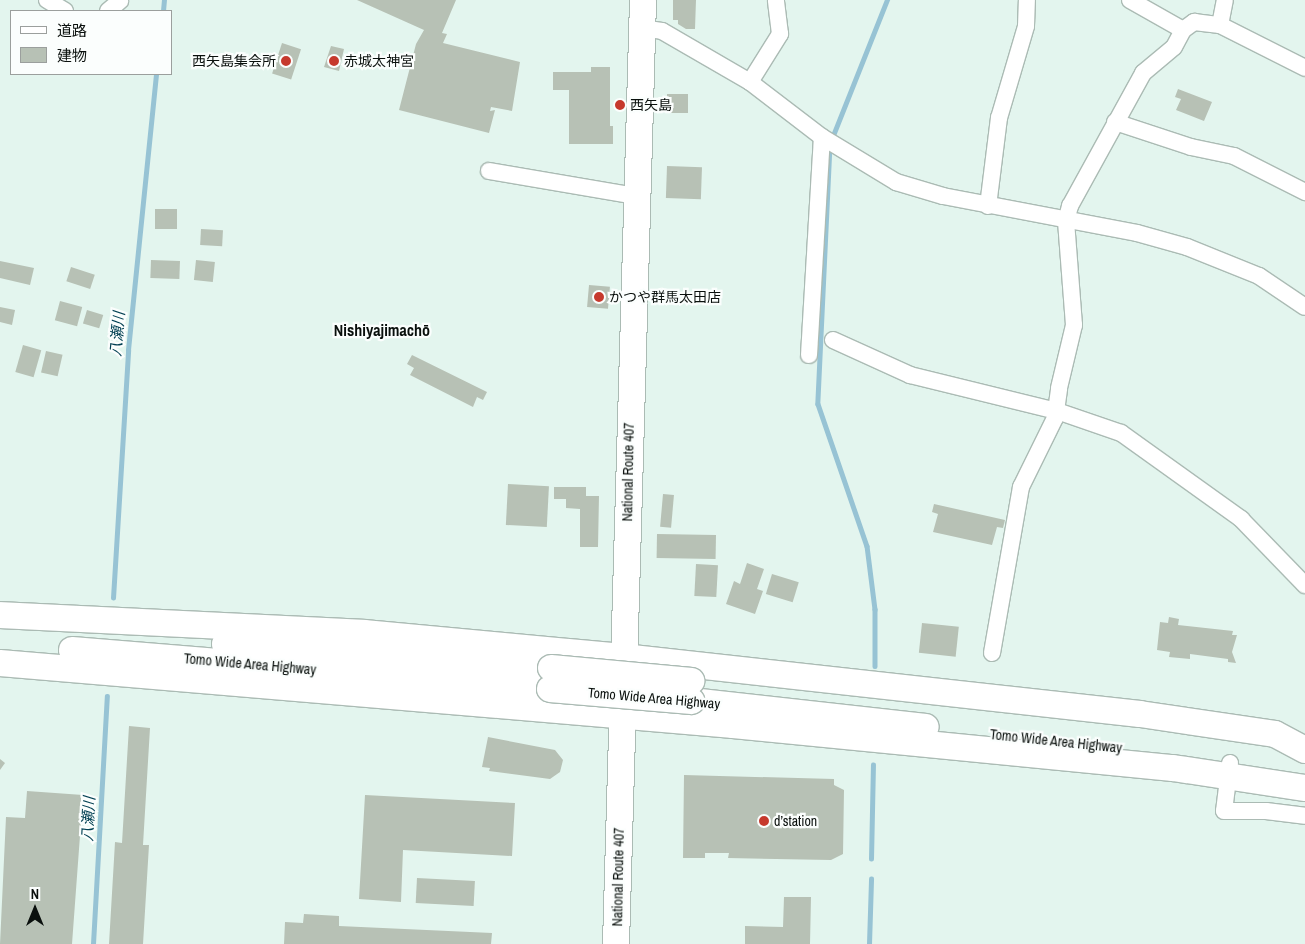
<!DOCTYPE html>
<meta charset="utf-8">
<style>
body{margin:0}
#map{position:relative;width:1305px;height:944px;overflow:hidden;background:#e3f5ee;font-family:"Archivo Narrow","Noto Sans JP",sans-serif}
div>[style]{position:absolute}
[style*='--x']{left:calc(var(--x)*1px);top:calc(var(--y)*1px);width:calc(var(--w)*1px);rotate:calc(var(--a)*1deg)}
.stream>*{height:4.5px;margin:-2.25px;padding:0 2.25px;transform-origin:2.25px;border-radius:2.25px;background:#97c3d4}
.building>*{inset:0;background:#b7c1b5;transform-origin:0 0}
.roads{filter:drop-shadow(1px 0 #abbbb4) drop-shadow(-1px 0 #abbbb4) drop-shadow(0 1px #abbbb4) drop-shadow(0 -1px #abbbb4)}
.minor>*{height:16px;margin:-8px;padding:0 8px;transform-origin:8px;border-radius:8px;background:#fff}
.trunk>*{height:26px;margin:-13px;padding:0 13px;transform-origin:13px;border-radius:13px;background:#fff}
.bridges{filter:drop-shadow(1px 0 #abbbb4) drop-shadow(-1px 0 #abbbb4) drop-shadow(0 1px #abbbb4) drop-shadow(0 -1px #abbbb4)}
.trunk-bridge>*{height:26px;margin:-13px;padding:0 13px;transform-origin:13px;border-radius:13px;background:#fff}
.dots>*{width:14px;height:14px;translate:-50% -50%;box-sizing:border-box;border:2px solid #fbfefd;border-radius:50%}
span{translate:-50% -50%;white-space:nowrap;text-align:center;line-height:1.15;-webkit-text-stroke:4.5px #fbfefd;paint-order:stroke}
.poi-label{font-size:14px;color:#0a100d}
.right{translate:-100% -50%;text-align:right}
.left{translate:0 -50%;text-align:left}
.street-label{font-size:14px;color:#0a100d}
.water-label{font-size:15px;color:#003f52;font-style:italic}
.quarter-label{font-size:16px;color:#0a100d;font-weight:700}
.legend{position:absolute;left:10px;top:10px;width:162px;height:65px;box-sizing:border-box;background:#fbfefd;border:1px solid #9b9f9d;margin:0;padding:6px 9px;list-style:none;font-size:15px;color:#0a100d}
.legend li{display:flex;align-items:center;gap:10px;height:25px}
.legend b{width:25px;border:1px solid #9b9f9d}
.north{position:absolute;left:10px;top:884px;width:50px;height:50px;-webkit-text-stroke:4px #fbfefd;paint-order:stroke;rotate:0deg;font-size:14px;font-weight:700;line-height:20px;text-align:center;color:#0a100d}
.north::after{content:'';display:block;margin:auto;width:18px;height:22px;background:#0a100d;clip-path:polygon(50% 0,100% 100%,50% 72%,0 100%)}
</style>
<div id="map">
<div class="stream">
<i style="--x:163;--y:11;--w:11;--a:-85"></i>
<i style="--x:832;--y:138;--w:149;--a:-68.3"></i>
<i style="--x:830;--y:145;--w:259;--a:92.7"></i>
<i style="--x:818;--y:404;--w:150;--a:71"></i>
<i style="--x:867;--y:546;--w:64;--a:82.8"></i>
<i style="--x:875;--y:609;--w:57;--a:90"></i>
<i style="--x:113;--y:598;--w:248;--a:-86.5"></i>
<i style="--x:128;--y:350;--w:277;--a:-84.2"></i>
<i style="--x:871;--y:859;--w:94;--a:-88.8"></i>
<i style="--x:93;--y:944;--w:248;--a:-86.8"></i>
<i style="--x:869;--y:944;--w:65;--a:-88.2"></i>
</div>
<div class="building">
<i style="clip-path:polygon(357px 0,456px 0,442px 33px,447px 34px,443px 43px,520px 62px,512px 111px,491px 107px,490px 111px,495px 110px,489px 133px,399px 110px,416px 44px,424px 30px)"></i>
<i style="clip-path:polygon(673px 0,696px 0,695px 29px,686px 29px,678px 24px,678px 20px,673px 20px)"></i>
<i style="left:282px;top:43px;width:20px;height:32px;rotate:18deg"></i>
<i style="clip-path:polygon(331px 46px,344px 49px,339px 71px,324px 67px)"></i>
<i style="clip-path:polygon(591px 67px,610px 67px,610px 126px,613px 126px,613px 144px,569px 144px,569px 90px,553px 90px,553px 72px,591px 72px)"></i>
<i style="clip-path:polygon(1178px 89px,1212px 102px,1204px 121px,1176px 110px,1181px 99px,1175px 97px)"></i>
<i style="left:667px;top:94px;width:21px;height:19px"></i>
<i style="left:667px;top:166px;width:35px;height:32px;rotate:2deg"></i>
<i style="left:155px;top:209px;width:22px;height:20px"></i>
<i style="left:201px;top:229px;width:22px;height:16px;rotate:3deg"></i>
<i style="left:151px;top:260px;width:29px;height:18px;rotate:2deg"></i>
<i style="left:196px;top:260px;width:19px;height:20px;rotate:6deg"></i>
<i style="clip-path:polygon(0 261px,34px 268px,30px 285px,0 278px)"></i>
<i style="left:71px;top:267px;width:25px;height:15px;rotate:18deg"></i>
<i style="left:589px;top:285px;width:21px;height:22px;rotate:5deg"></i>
<i style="left:60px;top:301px;width:23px;height:20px;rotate:15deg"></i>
<i style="clip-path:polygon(0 307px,15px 310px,12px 325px,0 322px)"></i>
<i style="left:87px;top:310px;width:17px;height:14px;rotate:17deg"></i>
<i style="left:23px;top:345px;width:19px;height:28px;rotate:16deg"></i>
<i style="left:46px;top:351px;width:17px;height:22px;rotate:13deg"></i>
<i style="clip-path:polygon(412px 355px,487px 392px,483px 400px,477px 397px,473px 407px,410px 375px,414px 368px,407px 364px)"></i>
<i style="left:508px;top:484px;width:41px;height:41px;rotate:3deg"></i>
<i style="clip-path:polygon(554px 487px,586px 487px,586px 496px,599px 496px,598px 547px,580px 547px,580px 509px,566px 508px,566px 499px,554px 499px)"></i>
<i style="left:663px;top:494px;width:11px;height:33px;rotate:5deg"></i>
<i style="clip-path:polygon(934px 504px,1005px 520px,1003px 528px,997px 527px,992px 545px,933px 532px,938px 514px,932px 512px)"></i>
<i style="left:657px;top:534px;width:59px;height:24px;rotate:1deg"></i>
<i style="clip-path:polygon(747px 563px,764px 569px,757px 589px,763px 591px,755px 614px,726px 604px,734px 581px,740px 584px)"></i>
<i style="left:696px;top:564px;width:22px;height:32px;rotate:3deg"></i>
<i style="left:772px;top:574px;width:28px;height:21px;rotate:17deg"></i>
<i style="clip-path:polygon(1169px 617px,1179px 619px,1178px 625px,1233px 631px,1232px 635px,1237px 635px,1232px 652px,1236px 663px,1228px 662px,1228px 659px,1190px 654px,1190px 659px,1169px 657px,1170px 652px,1157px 650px,1160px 622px,1168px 623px)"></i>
<i style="left:922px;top:623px;width:37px;height:30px;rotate:6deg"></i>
<i style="clip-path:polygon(129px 726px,150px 728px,143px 845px,149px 845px,143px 944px,109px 944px,115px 842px,122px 843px)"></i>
<i style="clip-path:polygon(488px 737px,555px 750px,563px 760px,560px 772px,550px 779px,489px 771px,490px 768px,482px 767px)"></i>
<i style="clip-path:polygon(0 759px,5px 763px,0 770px)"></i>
<i style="clip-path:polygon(684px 775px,834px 779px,834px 785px,844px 790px,843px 854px,831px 860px,728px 858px,729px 853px,705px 853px,705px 858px,683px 858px)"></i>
<i style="clip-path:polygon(27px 791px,83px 795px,72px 944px,0 944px,6px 817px,25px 818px)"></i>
<i style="clip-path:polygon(365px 795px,515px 803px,512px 856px,403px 850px,401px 902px,359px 899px)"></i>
<i style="left:417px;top:878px;width:58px;height:25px;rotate:3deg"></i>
<i style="clip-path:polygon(784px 897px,811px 897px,810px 944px,745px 944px,745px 926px,783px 927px)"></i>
<i style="clip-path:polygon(304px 914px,339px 916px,339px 926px,492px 933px,491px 944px,284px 944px,285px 922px,303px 923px)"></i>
</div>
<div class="roads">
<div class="minor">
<i style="--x:47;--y:0;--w:21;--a:31"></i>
<i style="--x:1130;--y:0;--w:61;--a:29.5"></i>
<i style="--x:108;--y:11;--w:16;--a:-40"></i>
<i style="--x:1220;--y:25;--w:25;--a:-79"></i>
<i style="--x:641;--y:28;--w:21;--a:8"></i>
<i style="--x:662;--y:31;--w:102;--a:30.1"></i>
<i style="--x:750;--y:82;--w:91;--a:37.4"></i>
<i style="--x:822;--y:137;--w:87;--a:31.3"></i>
<i style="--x:896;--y:182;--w:49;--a:16.6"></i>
<i style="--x:943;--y:196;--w:197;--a:10.8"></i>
<i style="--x:1137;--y:233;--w:52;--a:15.6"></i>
<i style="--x:1187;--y:247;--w:78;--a:21.9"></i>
<i style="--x:1259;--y:276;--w:55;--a:34"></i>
<i style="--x:750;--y:82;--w:57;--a:-58"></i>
<i style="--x:780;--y:34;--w:34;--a:-97"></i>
<i style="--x:1115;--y:122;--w:80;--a:18.2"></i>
<i style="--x:1191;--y:147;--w:44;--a:11.8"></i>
<i style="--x:1234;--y:156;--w:80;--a:26.9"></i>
<i style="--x:489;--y:171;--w:149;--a:9.7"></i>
<i style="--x:988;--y:206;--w:89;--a:-82.9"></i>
<i style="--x:999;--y:118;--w:96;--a:-73.6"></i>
<i style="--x:1026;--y:26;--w:26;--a:-88"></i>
<i style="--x:833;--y:340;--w:85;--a:24.4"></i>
<i style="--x:910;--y:375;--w:151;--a:13.8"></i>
<i style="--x:1057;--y:411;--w:68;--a:19"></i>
<i style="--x:1121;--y:433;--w:148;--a:35.6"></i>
<i style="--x:1241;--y:519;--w:92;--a:45.9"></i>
<i style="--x:809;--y:355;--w:218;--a:-86.6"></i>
<i style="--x:992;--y:653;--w:169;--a:-80.1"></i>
<i style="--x:1021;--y:487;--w:77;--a:-63.8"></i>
<i style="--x:1055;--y:418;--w:30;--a:-82"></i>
<i style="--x:1059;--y:388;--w:65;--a:-76.6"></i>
<i style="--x:1074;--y:325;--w:104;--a:-94.4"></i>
<i style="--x:1066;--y:221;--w:16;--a:-75"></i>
<i style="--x:1070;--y:206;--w:152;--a:-61.2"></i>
<i style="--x:1143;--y:73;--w:40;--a:-40"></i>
<i style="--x:1174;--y:47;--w:19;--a:-62"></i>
<i style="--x:1183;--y:30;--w:14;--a:-36"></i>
<i style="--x:1194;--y:22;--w:26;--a:7"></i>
<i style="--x:1220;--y:25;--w:95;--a:26.8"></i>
<i style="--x:1230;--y:763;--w:48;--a:97.1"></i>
<i style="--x:1224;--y:811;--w:42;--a:0"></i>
<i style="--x:1266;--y:811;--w:39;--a:7"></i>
</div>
<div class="trunk">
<i style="--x:0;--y:615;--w:364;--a:2.8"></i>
<i style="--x:364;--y:633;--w:260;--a:5.3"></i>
<i style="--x:623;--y:657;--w:520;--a:6.29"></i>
<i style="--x:1140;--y:714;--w:136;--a:8.4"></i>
<i style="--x:1275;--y:734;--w:34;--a:28"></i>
<i style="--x:225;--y:644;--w:327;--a:4.2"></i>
<i style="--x:72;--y:650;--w:480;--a:4.7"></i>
<i style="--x:0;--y:663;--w:736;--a:4.83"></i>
<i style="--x:733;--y:725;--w:442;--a:5.6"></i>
<i style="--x:1173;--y:768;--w:134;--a:8.6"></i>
<i style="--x:691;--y:701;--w:236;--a:6.3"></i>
<i style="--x:616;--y:944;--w:944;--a:-88.36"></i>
</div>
</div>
<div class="bridges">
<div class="trunk-bridge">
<i style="--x:551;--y:668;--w:141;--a:5.3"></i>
<i style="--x:550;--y:689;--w:142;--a:4.9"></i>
</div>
</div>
<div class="dots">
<i style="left:286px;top:61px;background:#c6392d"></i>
<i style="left:334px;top:61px;background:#c6392d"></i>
<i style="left:620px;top:105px;background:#c6392d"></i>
<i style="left:599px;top:297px;background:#c6392d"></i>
<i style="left:764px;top:821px;background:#c6392d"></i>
</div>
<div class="poi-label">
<span class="right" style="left:276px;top:61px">西矢島集会所</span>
<span class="left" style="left:344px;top:61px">赤城太神宮</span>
<span class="left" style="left:630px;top:105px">西矢島</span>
<span class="left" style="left:609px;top:297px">かつや群馬太田店</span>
<span class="left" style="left:774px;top:821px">d’station</span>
</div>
<div class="street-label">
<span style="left:628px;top:472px;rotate:-89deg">National Route 407</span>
<span style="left:250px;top:664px;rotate:5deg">Tomo Wide Area Highway</span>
<span style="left:654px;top:698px;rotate:5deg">Tomo Wide Area Highway</span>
<span style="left:1056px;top:741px;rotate:6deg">Tomo Wide Area Highway</span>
<span style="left:618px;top:877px;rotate:-89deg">National Route 407</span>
</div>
<div class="water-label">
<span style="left:117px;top:334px;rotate:-85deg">八瀬川</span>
<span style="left:88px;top:819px;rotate:-87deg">八瀬川</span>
</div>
<div class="quarter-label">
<span style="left:382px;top:330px">Nishiyajimachō</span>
</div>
<ul class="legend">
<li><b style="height:6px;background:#fff"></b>道路</li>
<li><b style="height:14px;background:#b7c1b5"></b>建物</li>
</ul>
<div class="north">N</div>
</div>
